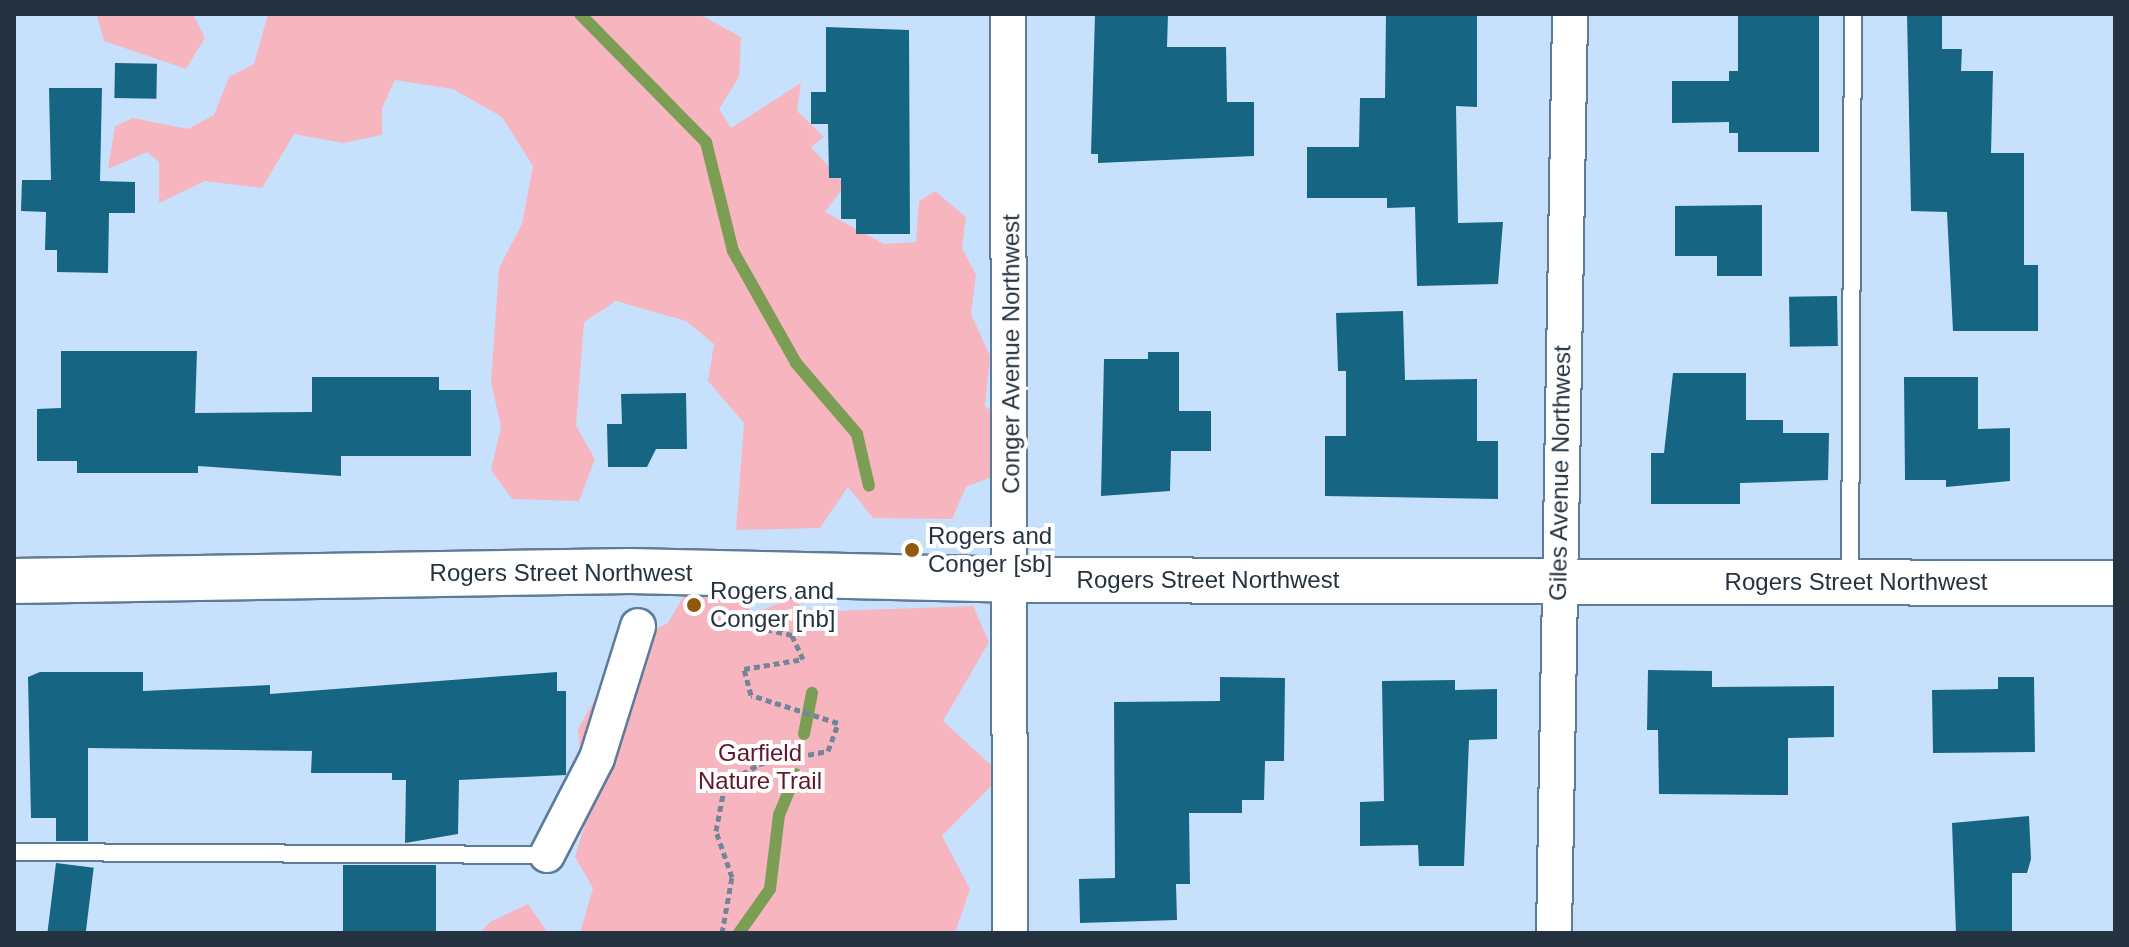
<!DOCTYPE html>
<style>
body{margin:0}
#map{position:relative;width:2129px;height:947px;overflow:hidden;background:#c7e1fc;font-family:Helvetica,sans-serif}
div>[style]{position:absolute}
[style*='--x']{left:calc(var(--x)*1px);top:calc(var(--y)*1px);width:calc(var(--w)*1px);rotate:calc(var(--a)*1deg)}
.green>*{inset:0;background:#f7b6bf}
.stream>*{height:12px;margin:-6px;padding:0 6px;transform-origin:6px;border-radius:6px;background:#7c9e54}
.building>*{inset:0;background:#156583;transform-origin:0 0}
.path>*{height:5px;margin-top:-2.5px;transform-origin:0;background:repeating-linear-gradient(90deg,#728599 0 6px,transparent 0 10px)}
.roads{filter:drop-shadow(2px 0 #5e7c9a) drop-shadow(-2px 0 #5e7c9a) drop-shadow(0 2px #5e7c9a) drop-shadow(0 -2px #5e7c9a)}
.lane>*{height:16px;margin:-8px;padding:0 8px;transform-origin:8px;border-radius:8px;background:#fff}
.street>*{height:34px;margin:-17px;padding:0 17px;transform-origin:17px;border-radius:17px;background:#fff}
.secondary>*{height:44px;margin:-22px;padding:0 22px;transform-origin:22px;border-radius:22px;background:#fff}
.dots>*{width:22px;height:22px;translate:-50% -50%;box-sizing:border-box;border:4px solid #fff;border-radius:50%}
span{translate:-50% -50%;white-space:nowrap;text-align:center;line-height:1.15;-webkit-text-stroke:8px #fff;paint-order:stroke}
.street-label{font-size:24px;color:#25323f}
.poi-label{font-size:24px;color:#25323f}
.left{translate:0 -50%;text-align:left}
.park-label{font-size:24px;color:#63152b}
.frame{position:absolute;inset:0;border:16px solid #25323f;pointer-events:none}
</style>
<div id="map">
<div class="green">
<i style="clip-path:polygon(142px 14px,193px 14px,205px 38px,186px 69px,104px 41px,97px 16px)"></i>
<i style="clip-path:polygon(268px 14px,699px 14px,741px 37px,739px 77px,719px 109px,731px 128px,801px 83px,797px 111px,824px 137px,811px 147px,845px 185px,825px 212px,884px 244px,916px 242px,919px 201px,935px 191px,966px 217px,962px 248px,976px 275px,971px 314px,990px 356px,985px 406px,998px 416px,999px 474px,966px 487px,952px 519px,873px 518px,848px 487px,820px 528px,736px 530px,744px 423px,708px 381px,714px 344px,686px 321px,616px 301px,584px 322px,576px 426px,595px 459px,579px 501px,512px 499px,491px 470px,501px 427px,491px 382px,499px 268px,522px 224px,533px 166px,502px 117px,453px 89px,395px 80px,382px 108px,382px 135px,343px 143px,294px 134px,262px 188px,205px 181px,159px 203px,159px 162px,147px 152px,108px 169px,115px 126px,133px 118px,188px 129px,214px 115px,229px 77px,254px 64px)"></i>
<i style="clip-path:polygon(715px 573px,753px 613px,793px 598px,807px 612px,973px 606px,989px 642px,943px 721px,1002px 775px,942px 836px,970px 889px,955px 933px,580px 933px,593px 888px,575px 857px,586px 821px,578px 729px,627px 643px,668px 623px,687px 590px)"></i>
<i style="clip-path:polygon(528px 904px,548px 933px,480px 933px,490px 922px)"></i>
</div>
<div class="stream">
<i style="--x:580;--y:14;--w:180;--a:45.5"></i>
<i style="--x:706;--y:142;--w:112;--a:76.1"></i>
<i style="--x:733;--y:251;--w:129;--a:60.6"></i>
<i style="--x:796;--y:363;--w:94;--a:49.3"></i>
<i style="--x:857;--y:434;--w:53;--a:77"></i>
<i style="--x:804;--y:734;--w:42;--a:-79"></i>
<i style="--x:739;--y:933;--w:54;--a:-54.8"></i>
<i style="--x:770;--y:889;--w:75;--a:-83.1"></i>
<i style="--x:779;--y:815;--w:44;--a:-67.5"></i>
</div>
<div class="building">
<i style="clip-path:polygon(1095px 14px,1168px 14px,1167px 47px,1226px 47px,1227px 102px,1254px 102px,1254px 156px,1098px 163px,1098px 154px,1091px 154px)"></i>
<i style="clip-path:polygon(1386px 14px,1477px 14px,1477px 107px,1456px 106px,1458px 223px,1503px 222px,1498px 284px,1417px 286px,1415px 207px,1387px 208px,1387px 198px,1307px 198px,1307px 147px,1359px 147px,1360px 98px,1385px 98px)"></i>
<i style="clip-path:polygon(1738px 14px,1819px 14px,1819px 152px,1738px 152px,1738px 133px,1729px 133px,1729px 122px,1672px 123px,1672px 81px,1729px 81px,1729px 71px,1738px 71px)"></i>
<i style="clip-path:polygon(1907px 14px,1942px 14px,1942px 49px,1962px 49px,1961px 71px,1993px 71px,1991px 153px,2024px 153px,2024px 265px,2038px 265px,2038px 331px,1953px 331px,1947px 212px,1911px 211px)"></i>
<i style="clip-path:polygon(826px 27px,909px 30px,910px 234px,856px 234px,856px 219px,841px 219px,841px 178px,829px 178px,828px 124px,811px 124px,811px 92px,826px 92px)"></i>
<i style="left:115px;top:63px;width:42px;height:35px;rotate:1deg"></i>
<i style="clip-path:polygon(49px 88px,102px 88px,100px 181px,135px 182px,135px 213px,109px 213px,108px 273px,57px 272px,57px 250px,45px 250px,46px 212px,21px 211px,22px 180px,51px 180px)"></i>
<i style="clip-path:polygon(1762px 205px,1762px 276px,1717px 276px,1717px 256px,1675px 256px,1675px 206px)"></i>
<i style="left:1837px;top:296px;width:50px;height:48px;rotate:89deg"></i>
<i style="clip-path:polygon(1403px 311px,1405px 380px,1477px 379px,1477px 441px,1498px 441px,1498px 499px,1325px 496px,1325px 436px,1346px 436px,1346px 371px,1338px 371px,1336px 313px)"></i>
<i style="clip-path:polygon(61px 351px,197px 351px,195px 413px,312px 412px,312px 377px,439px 377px,439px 390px,471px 390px,471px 456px,341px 456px,341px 476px,198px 466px,198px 473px,77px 473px,77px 461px,37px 461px,37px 409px,61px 408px)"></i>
<i style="clip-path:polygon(1148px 352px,1179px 352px,1179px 411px,1211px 411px,1211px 451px,1171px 451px,1170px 491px,1101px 496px,1104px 359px,1148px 359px)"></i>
<i style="clip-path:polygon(1673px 373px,1746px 373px,1746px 420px,1783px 420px,1783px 433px,1829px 433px,1828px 480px,1740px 483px,1740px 504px,1651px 504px,1651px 453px,1664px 453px)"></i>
<i style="clip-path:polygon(1904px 377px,1978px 377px,1978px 429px,2010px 428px,2010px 481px,1946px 487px,1946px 480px,1905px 480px)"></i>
<i style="clip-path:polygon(686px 393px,687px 449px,656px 449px,647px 467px,608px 467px,607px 424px,622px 424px,621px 394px)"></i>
<i style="clip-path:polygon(1648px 670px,1712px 671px,1712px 687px,1834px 686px,1834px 737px,1788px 738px,1788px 795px,1659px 794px,1658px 730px,1647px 730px)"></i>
<i style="clip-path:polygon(40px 672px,143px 672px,143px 691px,270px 685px,270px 694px,557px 672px,557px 691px,566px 691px,566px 775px,459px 780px,458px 834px,405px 843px,406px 780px,392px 780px,392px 773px,311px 773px,312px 751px,88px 748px,88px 841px,56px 841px,56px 818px,31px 818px,28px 677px)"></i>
<i style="clip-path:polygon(1220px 677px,1285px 678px,1284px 761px,1265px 761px,1264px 800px,1242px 800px,1242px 813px,1189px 813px,1190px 884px,1176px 884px,1177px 920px,1080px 923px,1079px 879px,1115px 878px,1114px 702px,1220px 701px)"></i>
<i style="clip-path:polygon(1998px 677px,2034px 677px,2035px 752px,1933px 753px,1932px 690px,1998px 689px)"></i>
<i style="clip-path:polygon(1455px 680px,1455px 690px,1497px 689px,1497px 739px,1469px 740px,1464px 866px,1419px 866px,1418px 845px,1360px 846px,1360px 802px,1384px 801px,1382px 681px)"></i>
<i style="clip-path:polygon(2029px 816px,2031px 859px,2027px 873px,2012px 873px,2012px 933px,1956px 933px,1952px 823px)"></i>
<i style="left:56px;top:863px;width:38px;height:70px;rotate:7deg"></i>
<i style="left:343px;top:865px;width:93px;height:68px"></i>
</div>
<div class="path">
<i style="--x:722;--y:933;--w:57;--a:-79.9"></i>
<i style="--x:732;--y:877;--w:49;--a:-109.2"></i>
<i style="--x:716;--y:831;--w:48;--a:-79.2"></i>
<i style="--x:725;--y:784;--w:39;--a:-30"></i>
<i style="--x:759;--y:764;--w:70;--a:-10.7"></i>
<i style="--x:828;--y:751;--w:30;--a:-70"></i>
<i style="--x:838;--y:723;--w:91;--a:-162.2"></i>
<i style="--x:751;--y:695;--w:27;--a:-105"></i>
<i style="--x:744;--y:669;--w:60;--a:-9.6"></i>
<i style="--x:803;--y:659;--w:26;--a:-115"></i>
<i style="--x:792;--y:635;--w:28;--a:-167"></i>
</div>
<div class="roads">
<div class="lane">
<i style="--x:1850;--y:580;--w:566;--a:-89.7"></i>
<i style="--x:14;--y:852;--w:533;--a:0.32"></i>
</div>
<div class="street">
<i style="--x:1008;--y:14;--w:919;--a:89.88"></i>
<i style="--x:547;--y:855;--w:109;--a:-62.7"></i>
<i style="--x:597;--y:758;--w:138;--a:-72.7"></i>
<i style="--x:1554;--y:933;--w:919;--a:-89"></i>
</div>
<div class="secondary">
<i style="--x:14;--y:581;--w:616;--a:-0.93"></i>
<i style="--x:630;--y:571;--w:382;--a:1.3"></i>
<i style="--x:1012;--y:580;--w:1103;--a:0.16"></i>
</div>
</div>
<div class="dots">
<i style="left:912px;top:550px;background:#8f5a0b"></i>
<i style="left:694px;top:605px;background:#8f5a0b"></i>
</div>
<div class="street-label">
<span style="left:1011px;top:354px;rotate:-90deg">Conger Avenue Northwest</span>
<span style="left:1560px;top:473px;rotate:-89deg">Giles Avenue Northwest</span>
<span style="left:561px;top:573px">Rogers Street Northwest</span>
<span style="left:1208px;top:580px">Rogers Street Northwest</span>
<span style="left:1856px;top:582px">Rogers Street Northwest</span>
</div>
<div class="poi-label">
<span class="left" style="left:928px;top:550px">Rogers and<br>Conger [sb]</span>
<span class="left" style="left:710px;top:605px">Rogers and<br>Conger [nb]</span>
</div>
<div class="park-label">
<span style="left:760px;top:767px">Garfield<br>Nature Trail</span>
</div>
<div class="frame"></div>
</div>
